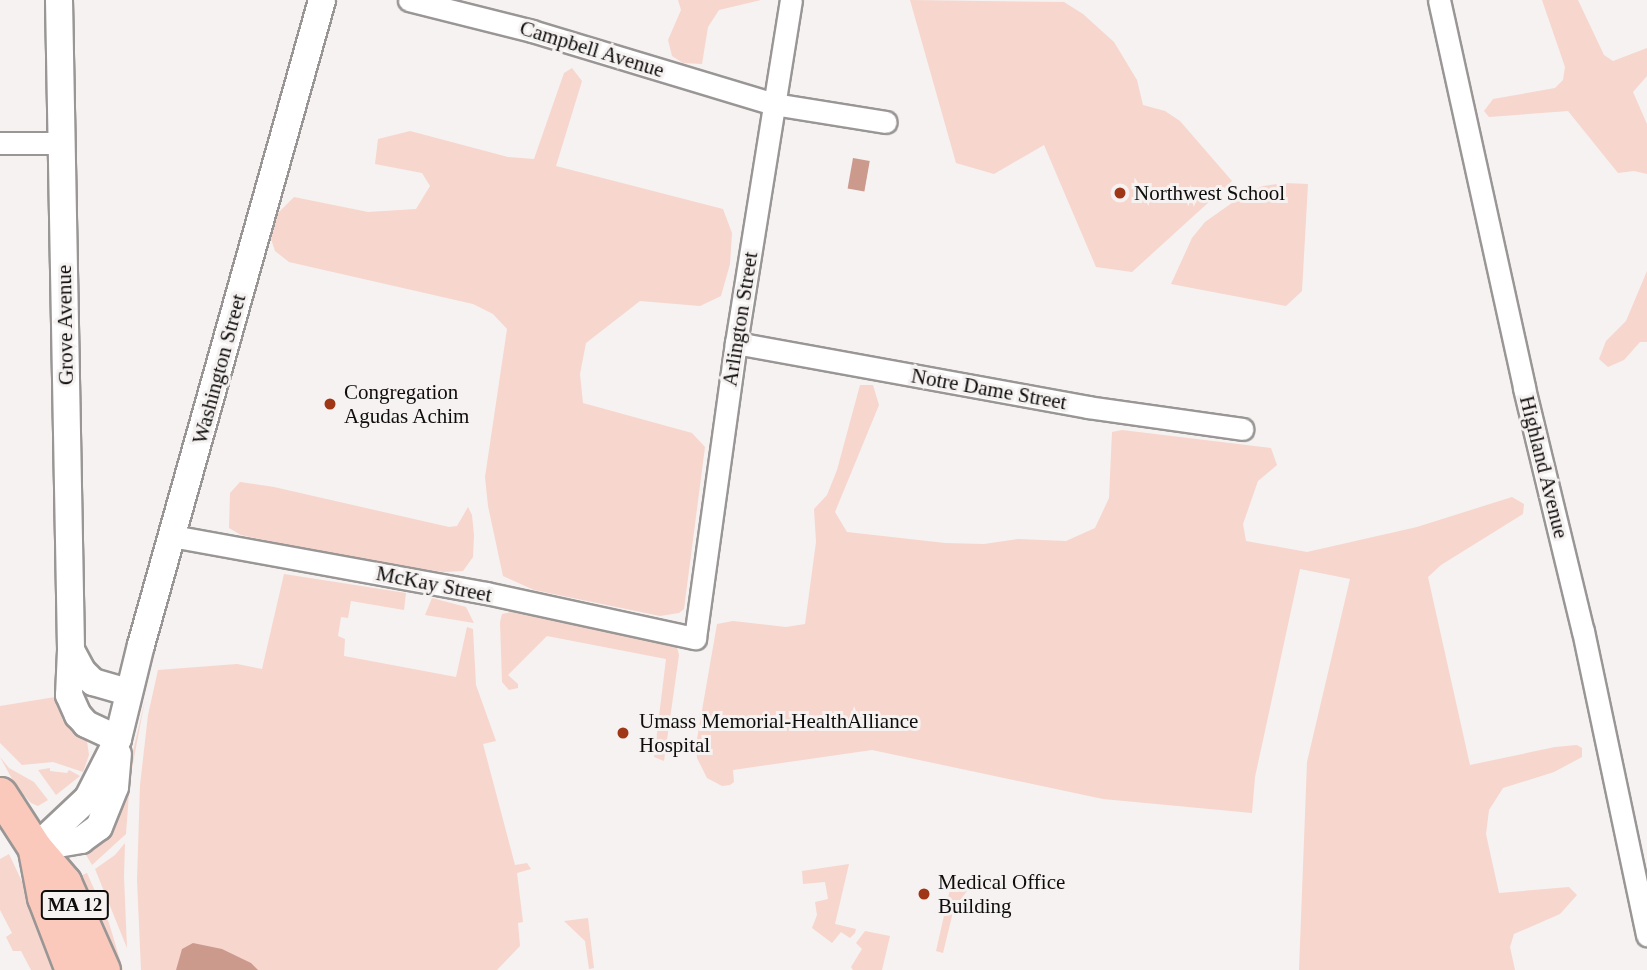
<!DOCTYPE html>
<style>
body{margin:0}
#map{position:relative;width:1647px;height:970px;overflow:hidden;background:#f5f2f1;font-family:Georgia,serif}
div>[style]{position:absolute}
[style*='--x']{left:calc(var(--x)*1px);top:calc(var(--y)*1px);width:calc(var(--w)*1px);rotate:calc(var(--a)*1deg)}
.green>*{inset:0;background:#f7d6cd}
.water>*{inset:0;background:#cb9a8c;transform-origin:0 0}
.roads{filter:drop-shadow(2px 0 #999695) drop-shadow(-2px 0 #999695) drop-shadow(0 2px #999695) drop-shadow(0 -2px #999695)}
.minor>*{height:21px;margin:-10.5px;padding:0 10.5px;transform-origin:10.5px;border-radius:10.5px;background:#fff}
.tertiary>*{height:26px;margin:-13px;padding:0 13px;transform-origin:13px;border-radius:13px;background:#fff}
.primary>*{height:33px;margin:-16.5px;padding:0 16.5px;transform-origin:16.5px;border-radius:16.5px;background:#fac9bb}
.dots>*{width:19px;height:19px;translate:-50% -50%;box-sizing:border-box;border:4px solid #f5f2f1;border-radius:50%}
span{translate:-50% -50%;white-space:nowrap;text-align:center;line-height:1.15;-webkit-text-stroke:6px #f5f2f1;paint-order:stroke}
.shield-label span{padding:2px 5px;background:#f5f2f1;border:2px solid;border-radius:5px;-webkit-text-stroke-width:0}
.shield-label{font-size:19px;color:#0e0d0c;font-weight:700}
.street-label{font-size:21px;color:#0e0d0c}
.poi-label{font-size:21px;color:#0e0d0c}
.left{translate:0 -50%;text-align:left}
</style>
<div id="map">
<div class="green">
<i style="clip-path:polygon(678px 0,761px 0,719px 10px,708px 27px,702px 64px,683px 63px,672px 56px,668px 40px,681px 10px)"></i>
<i style="clip-path:polygon(910px 0,1064px 2px,1083px 14px,1114px 42px,1137px 80px,1143px 105px,1165px 111px,1180px 121px,1232px 181px,1132px 272px,1096px 267px,1044px 145px,994px 174px,956px 163px)"></i>
<i style="clip-path:polygon(1542px 0,1578px 0,1604px 55px,1613px 61px,1647px 48px,1647px 76px,1633px 92px,1647px 124px,1647px 174px,1634px 171px,1618px 173px,1568px 111px,1489px 117px,1484px 111px,1493px 99px,1555px 88px,1563px 80px,1565px 67px)"></i>
<i style="clip-path:polygon(572px 68px,582px 81px,556px 166px,723px 209px,732px 233px,730px 264px,721px 296px,700px 306px,640px 301px,586px 343px,580px 374px,583px 403px,692px 433px,705px 447px,684px 609px,679px 613px,660px 616px,534px 590px,503px 576px,488px 506px,485px 477px,507px 329px,493px 314px,473px 304px,289px 262px,275px 251px,271px 239px,278px 213px,294px 197px,368px 212px,416px 209px,430px 186px,422px 173px,375px 164px,378px 139px,410px 131px,508px 157px,534px 159px,564px 73px)"></i>
<i style="clip-path:polygon(1284px 183px,1308px 184px,1302px 291px,1286px 306px,1171px 284px,1192px 238px,1205px 222px,1246px 193px,1263px 186px)"></i>
<i style="clip-path:polygon(1647px 271px,1647px 342px,1640px 342px,1624px 360px,1608px 367px,1599px 359px,1606px 341px,1626px 321px)"></i>
<i style="clip-path:polygon(860px 385px,873px 385px,879px 405px,835px 512px,847px 532px,945px 543px,984px 544px,1018px 539px,1066px 541px,1095px 528px,1109px 498px,1112px 432px,1122px 430px,1271px 448px,1277px 465px,1258px 481px,1243px 524px,1246px 541px,1307px 552px,1417px 527px,1512px 497px,1524px 504px,1523px 514px,1441px 565px,1428px 577px,1470px 765px,1555px 747px,1577px 745px,1582px 748px,1582px 757px,1554px 772px,1503px 788px,1489px 810px,1486px 834px,1499px 893px,1569px 887px,1577px 895px,1560px 914px,1514px 934px,1510px 947px,1515px 970px,1299px 970px,1307px 762px,1350px 579px,1300px 569px,1255px 777px,1252px 813px,1103px 799px,872px 750px,733px 770px,734px 782px,730px 785px,722px 786px,707px 778px,697px 758px,696px 745px,717px 624px,733px 621px,786px 627px,805px 624px,816px 542px,814px 509px,827px 495px,837px 470px)"></i>
<i style="clip-path:polygon(240px 482px,274px 487px,449px 527px,457px 526px,468px 507px,472px 515px,474px 535px,473px 557px,463px 571px,444px 572px,351px 559px,241px 535px,229px 528px,230px 493px)"></i>
<i style="clip-path:polygon(284px 574px,406px 593px,404px 610px,351px 601px,348px 618px,341px 617px,338px 636px,345px 639px,344px 656px,456px 677px,467px 627px,473px 629px,476px 685px,496px 741px,483px 744px,515px 865px,527px 863px,531px 869px,517px 873px,523px 922px,518px 923px,520px 946px,497px 970px,141px 970px,137px 880px,140px 785px,148px 715px,158px 670px,237px 664px,262px 669px)"></i>
<i style="clip-path:polygon(432px 598px,466px 607px,474px 623px,425px 615px)"></i>
<i style="clip-path:polygon(511px 612px,677px 647px,679px 655px,664px 761px,654px 757px,666px 659px,547px 636px,508px 675px,518px 684px,518px 688px,509px 690px,502px 682px,500px 622px,502px 614px)"></i>
<i style="clip-path:polygon(55px 697px,63px 721px,87px 741px,89px 755px,83px 772px,53px 762px,22px 765px,0 743px,0 706px)"></i>
<i style="clip-path:polygon(145px 700px,130px 779px,126px 834px,92px 865px,85px 853px,123px 794px)"></i>
<i style="clip-path:polygon(0 757px,9px 768px,34px 782px,48px 800px,38px 806px,31px 803px,17px 788px)"></i>
<i style="clip-path:polygon(50px 768px,50px 771px,67px 773px,69px 770px,80px 776px,56px 795px,38px 770px)"></i>
<i style="clip-path:polygon(125px 843px,124px 877px,127px 948px,95px 869px,115px 855px)"></i>
<i style="clip-path:polygon(9px 854px,42px 924px,59px 970px,31px 970px,21px 951px,13px 951px,6px 937px,12px 933px,0 910px,0 859px)"></i>
<i style="clip-path:polygon(849px 864px,835px 924px,856px 929px,855px 933px,850px 938px,841px 932px,832px 943px,812px 928px,817px 915px,815px 902px,828px 899px,825px 882px,803px 884px,802px 871px)"></i>
<i style="clip-path:polygon(87px 873px,109px 923px,123px 970px,115px 970px,78px 877px)"></i>
<i style="clip-path:polygon(953px 876px,1007px 888px,1006px 891px,979px 886px,967px 891px,954px 908px,943px 953px,936px 951px)"></i>
<i style="clip-path:polygon(588px 918px,594px 968px,589px 969px,585px 941px,564px 921px)"></i>
<i style="clip-path:polygon(865px 931px,890px 936px,882px 970px,853px 970px,851px 967px,862px 949px,856px 943px)"></i>
</div>
<div class="water">
<i style="left:853px;top:158px;width:17px;height:31px;rotate:10deg"></i>
<i style="clip-path:polygon(193px 943px,222px 949px,251px 963px,258px 970px,176px 970px,182px 949px)"></i>
</div>
<div class="roads">
<div class="minor">
<i style="--x:409;--y:0;--w:127;--a:14.1"></i>
<i style="--x:532;--y:31;--w:253;--a:16.8"></i>
<i style="--x:774;--y:104;--w:113;--a:9.1"></i>
<i style="--x:1439;--y:0;--w:397;--a:77.6"></i>
<i style="--x:1524;--y:388;--w:250;--a:76.4"></i>
<i style="--x:1583;--y:631;--w:311;--a:78.1"></i>
<i style="--x:0;--y:143;--w:62;--a:0"></i>
<i style="--x:736;--y:343;--w:358;--a:10.3"></i>
<i style="--x:1088;--y:407;--w:156;--a:8.1"></i>
<i style="--x:172;--y:536;--w:319;--a:10.3"></i>
<i style="--x:486;--y:593;--w:214;--a:12.2"></i>
<i style="--x:695;--y:638;--w:298;--a:-82.1"></i>
<i style="--x:736;--y:343;--w:347;--a:-80.9"></i>
</div>
<div class="tertiary">
<i style="--x:59;--y:0;--w:650;--a:88.94"></i>
<i style="--x:71;--y:650;--w:45;--a:92.5"></i>
<i style="--x:69;--y:695;--w:22;--a:66"></i>
<i style="--x:78;--y:715;--w:12;--a:48"></i>
<i style="--x:86;--y:724;--w:35;--a:25"></i>
<i style="--x:71;--y:650;--w:24;--a:62"></i>
<i style="--x:82;--y:671;--w:16;--a:45"></i>
<i style="--x:93;--y:682;--w:37;--a:16"></i>
<i style="--x:35;--y:848;--w:73;--a:-43.3"></i>
<i style="--x:88;--y:798;--w:66;--a:-63"></i>
<i style="--x:118;--y:739;--w:97;--a:-76.3"></i>
<i style="--x:141;--y:645;--w:670;--a:-74.32"></i>
<i style="--x:35;--y:848;--w:47;--a:-9.9"></i>
<i style="--x:81;--y:840;--w:22;--a:-36"></i>
<i style="--x:99;--y:827;--w:43;--a:-68.2"></i>
<i style="--x:115;--y:787;--w:33;--a:-85"></i>
</div>
<div class="primary">
<i style="--x:0;--y:794;--w:64;--a:57.1"></i>
<i style="--x:35;--y:848;--w:45;--a:49.5"></i>
<i style="--x:64;--y:882;--w:96;--a:66.1"></i>
<i style="--x:35;--y:850;--w:48;--a:79.2"></i>
<i style="--x:44;--y:897;--w:78;--a:69"></i>
</div>
</div>
<div class="dots">
<i style="left:1120px;top:193px;background:#9f3717"></i>
<i style="left:330px;top:404px;background:#9f3717"></i>
<i style="left:623px;top:733px;background:#9f3717"></i>
<i style="left:924px;top:894px;background:#9f3717"></i>
</div>
<div class="shield-label">
<span style="left:75px;top:905px">MA 12</span>
</div>
<div class="street-label">
<span style="left:592px;top:49px;rotate:17deg">Campbell Avenue</span>
<span style="left:740px;top:319px;rotate:-81deg">Arlington Street</span>
<span style="left:65px;top:325px;rotate:-91deg">Grove Avenue</span>
<span style="left:219px;top:369px;rotate:-75deg">Washington Street</span>
<span style="left:989px;top:389px;rotate:10deg">Notre Dame Street</span>
<span style="left:1544px;top:467px;rotate:76deg">Highland Avenue</span>
<span style="left:434px;top:584px;rotate:11deg">McKay Street</span>
</div>
<div class="poi-label">
<span class="left" style="left:1134px;top:193px">Northwest School</span>
<span class="left" style="left:344px;top:404px">Congregation<br>Agudas Achim</span>
<span class="left" style="left:639px;top:733px">Umass Memorial-HealthAlliance<br>Hospital</span>
<span class="left" style="left:938px;top:894px">Medical Office<br>Building</span>
</div>
</div>
